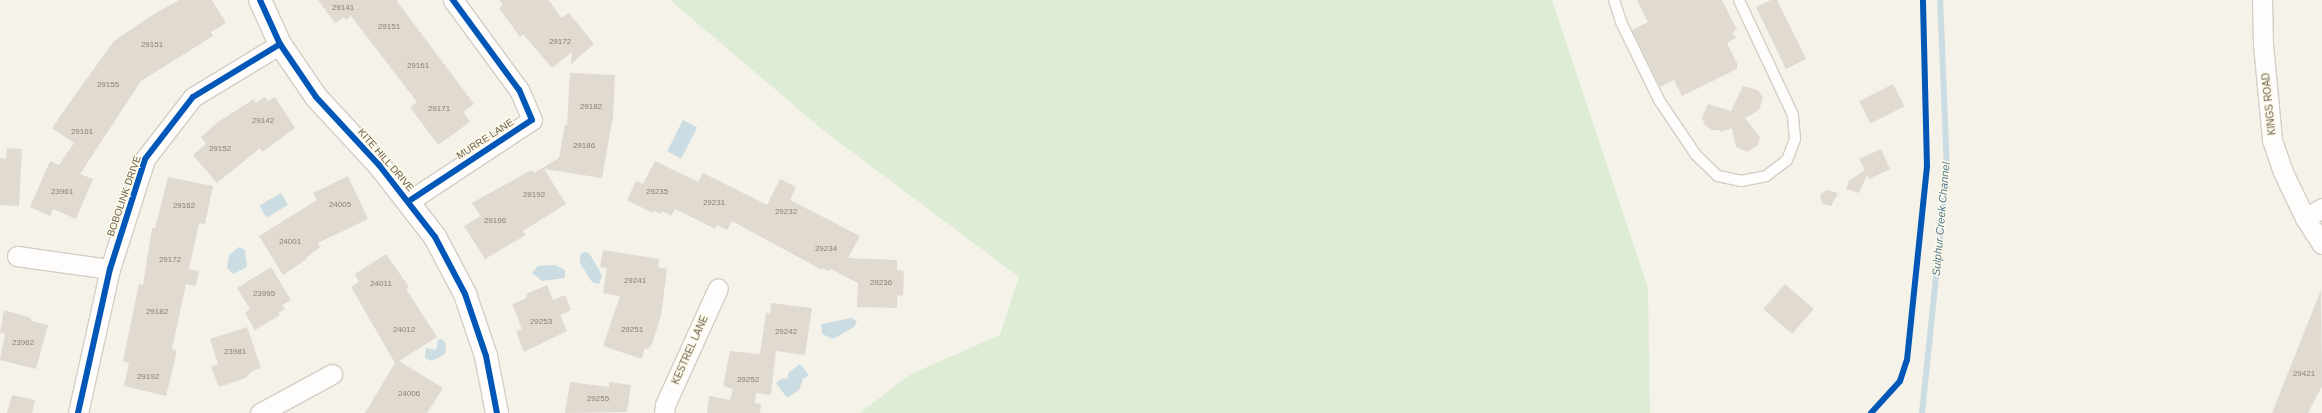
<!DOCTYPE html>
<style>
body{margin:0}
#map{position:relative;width:2322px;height:413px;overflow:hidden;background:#f5f2e9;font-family:Arial,sans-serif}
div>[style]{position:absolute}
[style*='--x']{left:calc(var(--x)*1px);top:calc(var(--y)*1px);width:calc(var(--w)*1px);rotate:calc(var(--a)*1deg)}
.green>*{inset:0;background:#deebd5}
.water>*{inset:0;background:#ccdce3;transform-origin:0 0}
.stream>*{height:5.5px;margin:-2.75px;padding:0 2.75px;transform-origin:2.75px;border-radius:2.75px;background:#ccdce3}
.building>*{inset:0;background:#e0dad1;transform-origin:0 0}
.roads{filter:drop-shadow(1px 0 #d3cec6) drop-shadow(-1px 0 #d3cec6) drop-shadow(0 1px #d3cec6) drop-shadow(0 -1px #d3cec6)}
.service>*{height:10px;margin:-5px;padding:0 5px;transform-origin:5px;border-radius:5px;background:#fefdfc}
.minor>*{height:19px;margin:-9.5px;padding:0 9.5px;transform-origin:9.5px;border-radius:9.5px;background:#fefdfc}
.tertiary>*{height:22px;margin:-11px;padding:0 11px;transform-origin:11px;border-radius:11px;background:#fefdfc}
.cycleway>*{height:6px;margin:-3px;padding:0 3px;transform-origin:3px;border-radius:3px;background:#0057b8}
span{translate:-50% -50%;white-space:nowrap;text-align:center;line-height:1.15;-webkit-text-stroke:3px #fdfaea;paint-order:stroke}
.number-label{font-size:8px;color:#8d8170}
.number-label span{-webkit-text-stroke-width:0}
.street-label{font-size:10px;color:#6f614d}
.water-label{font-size:11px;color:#50768d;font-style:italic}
</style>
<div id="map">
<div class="green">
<i style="clip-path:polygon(670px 0,1552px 0,1648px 288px,1650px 413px,860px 413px,911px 374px,1000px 335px,1019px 277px,823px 130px)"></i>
</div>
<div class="water">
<i style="left:683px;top:120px;width:16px;height:35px;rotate:27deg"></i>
<i style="left:281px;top:193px;width:14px;height:25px;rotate:60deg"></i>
<i style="clip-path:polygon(239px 247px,245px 250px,247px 267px,233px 274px,227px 268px,229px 255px)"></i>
<i style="clip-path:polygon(584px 252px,589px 253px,598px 268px,602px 276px,599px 284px,592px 282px,580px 263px,580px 255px)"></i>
<i style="clip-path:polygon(555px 265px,565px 270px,565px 278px,542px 281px,532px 273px,538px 266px)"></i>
<i style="clip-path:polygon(851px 318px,857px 321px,854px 327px,833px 339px,822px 334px,821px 324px)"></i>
<i style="clip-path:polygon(442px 339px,446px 344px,445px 354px,432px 361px,425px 358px,426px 348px,436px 350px,438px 340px)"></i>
<i style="clip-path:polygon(800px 364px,809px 375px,803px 379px,799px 390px,787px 398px,776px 383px,781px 379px,788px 378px,788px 373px)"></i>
</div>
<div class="stream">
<i style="--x:1922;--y:413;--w:243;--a:-84.1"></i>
<i style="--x:1947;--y:171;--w:171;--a:-92.3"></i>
</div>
<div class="building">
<i style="clip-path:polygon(179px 0,212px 0,226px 23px,211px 32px,213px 36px,141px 81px,80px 174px,93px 179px,76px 219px,53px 209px,50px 216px,30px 207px,50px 161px,59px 165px,74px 143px,52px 128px,75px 95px,114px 41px,154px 14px)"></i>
<i style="clip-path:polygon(318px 0,396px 0,474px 104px,463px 112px,470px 122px,438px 145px,410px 107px,417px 102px,351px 16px,346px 20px,344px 17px,335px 23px)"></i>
<i style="clip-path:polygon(499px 0,549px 0,561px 18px,569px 13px,594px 44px,571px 64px,572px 52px,552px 68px,523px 34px,520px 37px,499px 8px,503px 5px)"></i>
<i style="clip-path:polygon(1637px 0,1722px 0,1737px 30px,1732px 32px,1736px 38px,1727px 43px,1737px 63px,1737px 69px,1682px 96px,1674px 80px,1660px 87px,1632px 30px,1648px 22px)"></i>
<i style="clip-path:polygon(1771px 0,1777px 0,1806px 59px,1786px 69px,1756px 7px)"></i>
<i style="clip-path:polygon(570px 73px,615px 75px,613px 117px,602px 178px,544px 169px,566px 204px,523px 231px,526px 235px,485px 259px,464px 226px,481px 216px,472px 203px,526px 173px,532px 170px,534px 173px,559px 158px,565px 125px,567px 125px)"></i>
<i style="left:1893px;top:84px;width:25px;height:38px;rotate:63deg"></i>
<i style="clip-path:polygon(1743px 86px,1758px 90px,1763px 98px,1759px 110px,1745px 118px,1760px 137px,1758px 145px,1747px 152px,1736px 147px,1732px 128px,1720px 132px,1721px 130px,1712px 130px,1705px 125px,1702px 118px,1708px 104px,1731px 111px)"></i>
<i style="clip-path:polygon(265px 97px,268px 101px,275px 97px,295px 128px,262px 152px,260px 148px,217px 183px,193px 155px,206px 144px,201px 137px,218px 122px,254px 99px,256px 103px)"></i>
<i style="clip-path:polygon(7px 148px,22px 149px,19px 206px,0 205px,0 158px,6px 159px)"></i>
<i style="clip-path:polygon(1881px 149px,1890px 169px,1869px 179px,1867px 175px,1859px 193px,1846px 189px,1849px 181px,1865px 170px,1859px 159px)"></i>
<i style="clip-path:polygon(655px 161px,698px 182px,703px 173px,767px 205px,780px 179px,796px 187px,790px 200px,860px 236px,848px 258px,897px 260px,897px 270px,904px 271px,903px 296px,897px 295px,897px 308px,857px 307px,858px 283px,831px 269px,829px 271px,823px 268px,822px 270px,732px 221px,727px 230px,717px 225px,715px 229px,675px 209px,671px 216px,662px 211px,661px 214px,654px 211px,653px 213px,627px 200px,636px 181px,643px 184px)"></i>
<i style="clip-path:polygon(348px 176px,368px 219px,318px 243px,320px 247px,306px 258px,307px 259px,283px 275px,259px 236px,317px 200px,313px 193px)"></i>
<i style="clip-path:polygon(168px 177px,213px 186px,205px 224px,199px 223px,189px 269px,199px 271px,196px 286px,186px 284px,172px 349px,177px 351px,166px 396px,124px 386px,129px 363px,123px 361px,139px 284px,143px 285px,152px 228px,155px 228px)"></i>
<i style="clip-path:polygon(1827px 190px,1838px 193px,1831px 206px,1823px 204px,1821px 200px,1820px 195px)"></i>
<i style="clip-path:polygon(603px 250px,659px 259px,658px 267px,667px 269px,661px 316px,652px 344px,648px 349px,645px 348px,642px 359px,603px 346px,620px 296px,603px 293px,607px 268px,600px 267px)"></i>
<i style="clip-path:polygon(386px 254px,409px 287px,406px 289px,437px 337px,399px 361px,443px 388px,427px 413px,365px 413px,395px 363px,351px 287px,359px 282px,355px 274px)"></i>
<i style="clip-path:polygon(271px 267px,291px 300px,282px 305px,285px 309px,278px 313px,280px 315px,255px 330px,245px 313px,250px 309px,237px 288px)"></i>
<i style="left:1785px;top:284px;width:38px;height:33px;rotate:41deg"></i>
<i style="clip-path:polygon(547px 285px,553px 300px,565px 295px,571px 310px,560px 315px,567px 331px,524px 352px,516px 331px,522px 329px,512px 304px,527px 298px,526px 294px)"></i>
<i style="clip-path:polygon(2321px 290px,2322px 386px,2308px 413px,2272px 413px)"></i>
<i style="clip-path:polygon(771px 303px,812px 308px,805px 355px,776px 351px,771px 395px,756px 393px,755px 403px,761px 404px,760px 413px,707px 413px,709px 396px,730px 400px,733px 389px,723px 386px,730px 351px,760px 354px,766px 313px,770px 314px)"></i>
<i style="clip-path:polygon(4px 310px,31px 318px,31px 321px,48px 325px,36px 369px,0 360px,5px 334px,0 333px)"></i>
<i style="clip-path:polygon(247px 327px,261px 368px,251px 372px,246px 378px,219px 387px,211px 367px,218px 364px,210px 339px)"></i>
<i style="clip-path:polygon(570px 382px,609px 387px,609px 382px,631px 385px,627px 412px,565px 413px)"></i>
<i style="clip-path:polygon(12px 395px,35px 400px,32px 413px,7px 413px)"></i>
</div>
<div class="roads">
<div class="service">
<i style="--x:1614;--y:0;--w:23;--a:72"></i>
<i style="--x:1621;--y:22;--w:87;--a:64"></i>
<i style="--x:1659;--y:100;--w:66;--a:56.1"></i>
<i style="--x:1696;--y:155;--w:30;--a:44"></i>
<i style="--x:1718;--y:176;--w:24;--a:12"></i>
<i style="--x:1741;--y:181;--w:25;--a:-11"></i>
<i style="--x:1766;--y:176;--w:26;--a:-37"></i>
<i style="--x:1787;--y:160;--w:22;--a:-69"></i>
<i style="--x:1795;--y:139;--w:24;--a:-95"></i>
<i style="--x:1793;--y:115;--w:127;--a:-115.2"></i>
</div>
<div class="minor">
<i style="--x:2262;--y:0;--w:44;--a:88.7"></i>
<i style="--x:2263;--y:44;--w:96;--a:84.6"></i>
<i style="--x:2272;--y:140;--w:34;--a:71"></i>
<i style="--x:2283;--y:172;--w:51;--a:64.4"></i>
<i style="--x:2305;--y:218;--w:31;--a:57"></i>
<i style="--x:409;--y:201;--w:147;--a:-33.4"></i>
<i style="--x:532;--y:120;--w:33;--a:-113"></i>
<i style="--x:519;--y:90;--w:112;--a:-126.3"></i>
<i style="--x:2305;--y:218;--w:20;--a:-30"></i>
<i style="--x:17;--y:256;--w:94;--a:8"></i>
<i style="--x:78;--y:413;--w:148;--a:-77.5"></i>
<i style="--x:110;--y:269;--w:115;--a:-72.3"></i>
<i style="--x:145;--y:159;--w:78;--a:-52.3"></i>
<i style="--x:193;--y:97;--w:102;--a:-31.3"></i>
<i style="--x:260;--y:413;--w:82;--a:-28.4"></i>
<i style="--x:664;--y:413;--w:8;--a:-83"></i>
<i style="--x:665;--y:405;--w:128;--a:-65.6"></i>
</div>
<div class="tertiary">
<i style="--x:260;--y:0;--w:48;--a:65.6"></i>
<i style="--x:280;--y:44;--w:64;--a:55.8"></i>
<i style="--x:316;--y:97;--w:93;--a:47.2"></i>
<i style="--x:379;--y:165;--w:91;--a:52.1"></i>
<i style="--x:435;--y:237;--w:64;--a:62.2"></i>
<i style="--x:465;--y:294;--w:65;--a:71.3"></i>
<i style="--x:486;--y:356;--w:58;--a:79.1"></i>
</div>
</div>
<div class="cycleway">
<i style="--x:260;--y:0;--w:48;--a:65.6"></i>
<i style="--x:280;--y:44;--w:64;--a:55.8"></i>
<i style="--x:316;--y:97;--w:93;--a:47.2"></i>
<i style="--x:379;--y:165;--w:91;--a:52.1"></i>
<i style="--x:435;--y:237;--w:64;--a:62.2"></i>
<i style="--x:465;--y:294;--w:65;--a:71.3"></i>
<i style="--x:486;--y:356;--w:58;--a:79.1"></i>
<i style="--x:409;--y:201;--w:147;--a:-33.4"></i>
<i style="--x:532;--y:120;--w:33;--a:-113"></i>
<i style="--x:519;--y:90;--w:112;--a:-126.3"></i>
<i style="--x:78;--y:413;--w:148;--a:-77.5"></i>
<i style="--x:110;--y:269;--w:115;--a:-72.3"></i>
<i style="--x:145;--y:159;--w:78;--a:-52.3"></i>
<i style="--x:193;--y:97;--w:102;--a:-31.3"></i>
<i style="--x:1871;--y:413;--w:43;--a:-47.8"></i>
<i style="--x:1900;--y:381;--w:22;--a:-72"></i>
<i style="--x:1907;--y:360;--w:195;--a:-84.1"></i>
<i style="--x:1927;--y:166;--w:166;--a:-91.4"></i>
</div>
<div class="number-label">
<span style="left:343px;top:8px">29141</span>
<span style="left:389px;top:27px">29151</span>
<span style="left:560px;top:42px">29172</span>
<span style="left:152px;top:45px">29151</span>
<span style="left:418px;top:66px">29161</span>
<span style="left:108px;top:85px">29155</span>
<span style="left:591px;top:107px">29182</span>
<span style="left:439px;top:109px">29171</span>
<span style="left:263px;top:121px">29142</span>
<span style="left:82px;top:132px">29161</span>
<span style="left:584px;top:146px">29186</span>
<span style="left:220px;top:149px">29152</span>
<span style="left:62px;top:192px">23961</span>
<span style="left:657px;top:192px">29235</span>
<span style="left:534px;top:195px">29192</span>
<span style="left:714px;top:203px">29231</span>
<span style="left:340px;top:205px">24005</span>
<span style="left:184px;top:206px">29162</span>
<span style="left:786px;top:212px">29232</span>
<span style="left:495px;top:221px">29196</span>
<span style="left:290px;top:242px">24001</span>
<span style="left:826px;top:249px">29234</span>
<span style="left:170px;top:260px">29172</span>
<span style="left:635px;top:281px">29241</span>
<span style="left:881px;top:283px">29236</span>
<span style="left:381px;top:284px">24011</span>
<span style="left:264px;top:294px">23995</span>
<span style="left:157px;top:312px">29182</span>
<span style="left:541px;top:322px">29253</span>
<span style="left:404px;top:330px">24012</span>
<span style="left:632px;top:330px">29251</span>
<span style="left:786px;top:332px">29242</span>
<span style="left:23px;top:343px">23962</span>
<span style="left:235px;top:352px">23981</span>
<span style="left:2304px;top:374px">29421</span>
<span style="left:148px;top:377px">29192</span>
<span style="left:748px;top:380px">29252</span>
<span style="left:409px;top:394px">24006</span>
<span style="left:598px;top:399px">29255</span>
</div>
<div class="street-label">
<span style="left:2269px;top:104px;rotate:-96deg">KINGS ROAD</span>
<span style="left:485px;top:139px;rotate:-33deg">MURRE LANE</span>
<span style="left:386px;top:160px;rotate:49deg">KITE HILL DRIVE</span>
<span style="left:124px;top:196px;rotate:-71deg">BOBOLINK DRIVE</span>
<span style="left:690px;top:350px;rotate:-66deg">KESTREL LANE</span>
</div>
<div class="water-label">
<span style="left:1941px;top:219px;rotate:-85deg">Sulphur Creek Channel</span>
</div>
</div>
